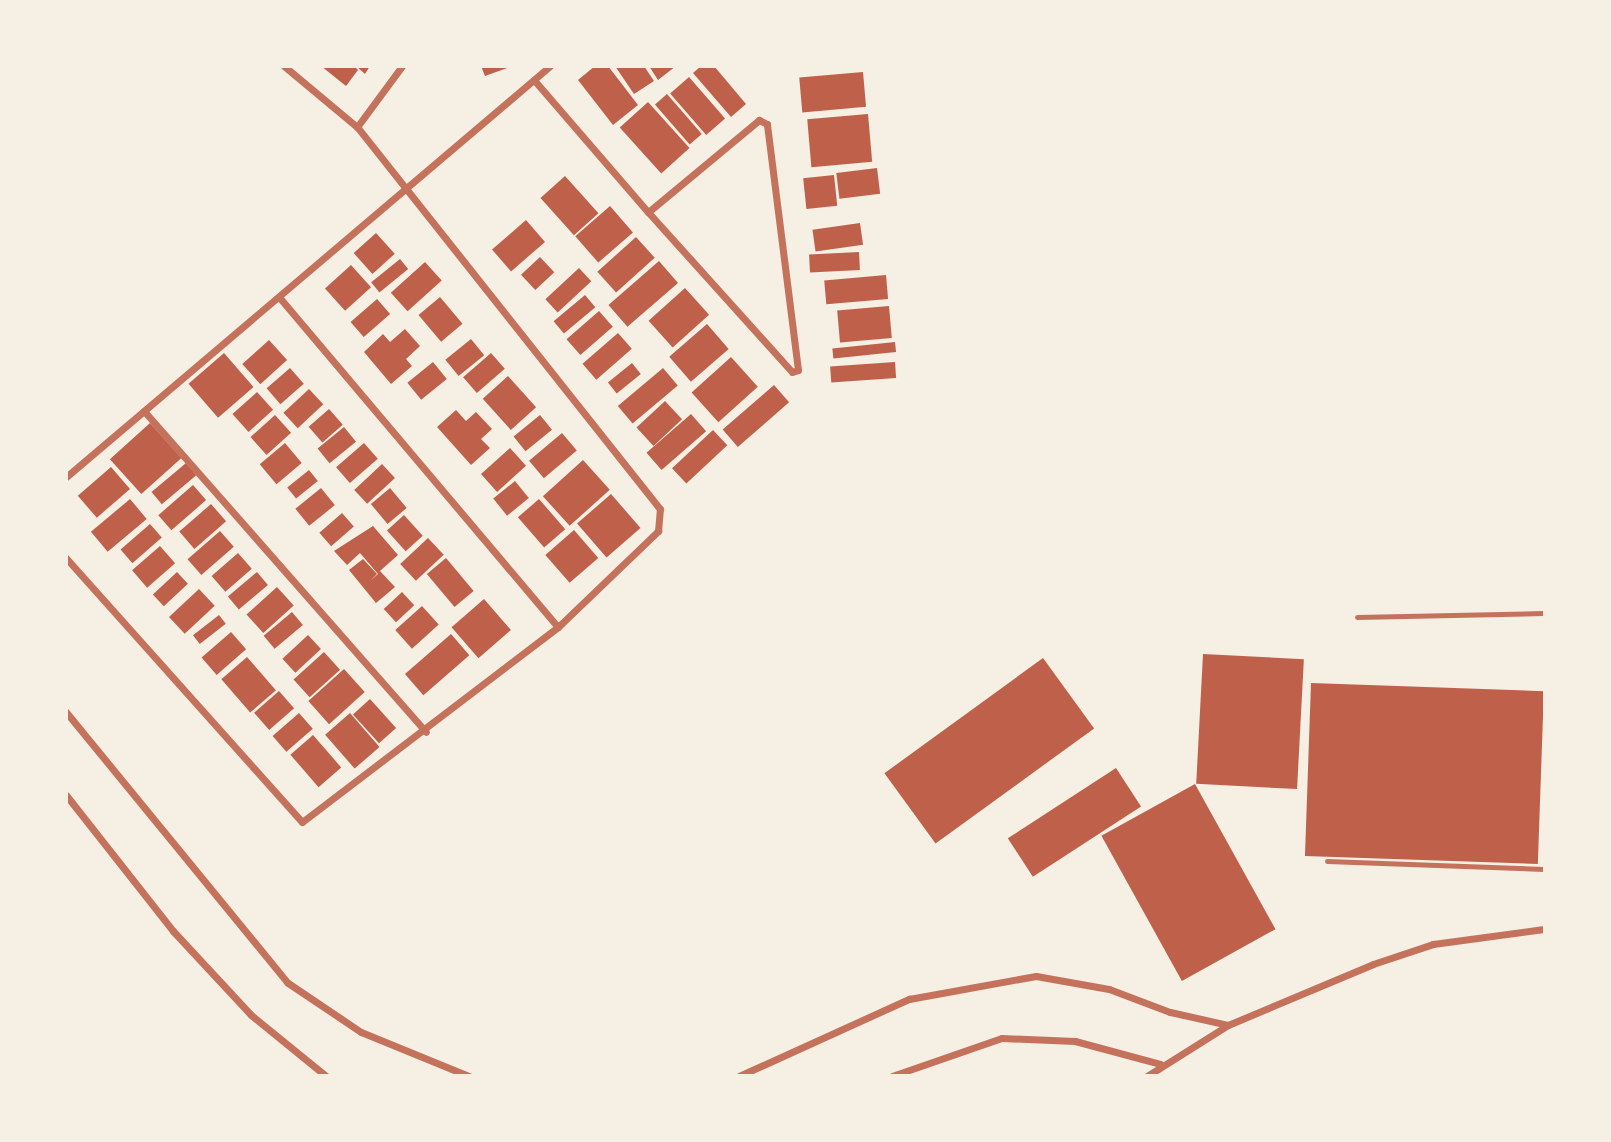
<!DOCTYPE html>
<style>
body{margin:0}
#map{position:relative;width:1611px;height:1142px;overflow:hidden;background:#f6efe4;font-family:"PT Sans",sans-serif}
div>[style]{position:absolute}
[style*='--x']{left:calc(var(--x)*1px);top:calc(var(--y)*1px);width:calc(var(--w)*1px);rotate:calc(var(--a)*1deg)}
.building>*{inset:0;background:#bf614a;transform-origin:0 0}
.service>*{height:5px;margin:-2.5px;padding:0 2.5px;transform-origin:2.5px;border-radius:2.5px;background:#c5725c}
.minor>*{height:7px;margin:-3.5px;padding:0 3.5px;transform-origin:3.5px;border-radius:3.5px;background:#c5725c}
span{translate:-50% -50%;white-space:nowrap;text-align:center;line-height:1.15;-webkit-text-stroke:7px #f6efe4;paint-order:stroke}
.frame{position:absolute;inset:0;border:68px solid #f6efe4;pointer-events:none}
</style>
<div id="map">
<div class="building">
<i style="clip-path:polygon(321px 66px,354px 66px,358px 70px,346px 86px)"></i>
<i style="clip-path:polygon(356px 66px,370px 66px,365px 74px)"></i>
<i style="clip-path:polygon(481px 66px,510px 66px,510px 67px,485px 76px)"></i>
<i style="clip-path:polygon(595px 66px,608px 66px,638px 105px,613px 125px,578px 80px)"></i>
<i style="clip-path:polygon(615px 66px,644px 66px,654px 81px,634px 94px)"></i>
<i style="clip-path:polygon(649px 66px,676px 66px,658px 80px)"></i>
<i style="clip-path:polygon(701px 66px,714px 66px,746px 104px,731px 117px,693px 73px)"></i>
<i style="left:863px;top:72px;width:35px;height:64px;rotate:85deg"></i>
<i style="left:689px;top:77px;width:55px;height:25px;rotate:49deg"></i>
<i style="left:667px;top:94px;width:53px;height:16px;rotate:49deg"></i>
<i style="left:648px;top:102px;width:62px;height:38px;rotate:48deg"></i>
<i style="left:868px;top:114px;width:48px;height:61px;rotate:85deg"></i>
<i style="left:877px;top:168px;width:26px;height:41px;rotate:83deg"></i>
<i style="left:834px;top:175px;width:31px;height:31px;rotate:84deg"></i>
<i style="left:565px;top:176px;width:50px;height:33px;rotate:48deg"></i>
<i style="left:610px;top:206px;width:35px;height:46px;rotate:49deg"></i>
<i style="left:526px;top:220px;width:29px;height:45px;rotate:49deg"></i>
<i style="left:860px;top:223px;width:22px;height:48px;rotate:82deg"></i>
<i style="left:376px;top:233px;width:28px;height:30px;rotate:48deg"></i>
<i style="left:636px;top:237px;width:28px;height:52px;rotate:48deg"></i>
<i style="left:859px;top:252px;width:18px;height:50px;rotate:87deg"></i>
<i style="left:540px;top:257px;width:21px;height:26px;rotate:47deg"></i>
<i style="left:400px;top:259px;width:13px;height:37px;rotate:51deg"></i>
<i style="left:659px;top:261px;width:29px;height:67px;rotate:49deg"></i>
<i style="left:425px;top:262px;width:25px;height:46px;rotate:48deg"></i>
<i style="left:351px;top:265px;width:30px;height:35px;rotate:48deg"></i>
<i style="left:579px;top:268px;width:18px;height:46px;rotate:47deg"></i>
<i style="left:886px;top:275px;width:24px;height:62px;rotate:85deg"></i>
<i style="left:685px;top:288px;width:36px;height:49px;rotate:48deg"></i>
<i style="left:585px;top:295px;width:16px;height:41px;rotate:50deg"></i>
<i style="left:440px;top:297px;width:35px;height:28px;rotate:50deg"></i>
<i style="left:377px;top:299px;width:20px;height:35px;rotate:49deg"></i>
<i style="left:889px;top:306px;width:32px;height:52px;rotate:85deg"></i>
<i style="left:599px;top:311px;width:21px;height:43px;rotate:49deg"></i>
<i style="left:707px;top:324px;width:33px;height:50px;rotate:49deg"></i>
<i style="clip-path:polygon(405px 329px,420px 346px,406px 359px,412px 366px,391px 384px,364px 352px,383px 334px,390px 342px)"></i>
<i style="left:618px;top:333px;width:21px;height:47px;rotate:49deg"></i>
<i style="left:471px;top:339px;width:21px;height:33px;rotate:51deg"></i>
<i style="left:269px;top:340px;width:27px;height:36px;rotate:48deg"></i>
<i style="left:895px;top:342px;width:10px;height:63px;rotate:84deg"></i>
<i style="left:224px;top:353px;width:45px;height:47px;rotate:49deg"></i>
<i style="left:491px;top:353px;width:21px;height:37px;rotate:49deg"></i>
<i style="left:731px;top:357px;width:40px;height:53px;rotate:48deg"></i>
<i style="left:433px;top:362px;width:22px;height:33px;rotate:51deg"></i>
<i style="left:895px;top:362px;width:16px;height:65px;rotate:86deg"></i>
<i style="left:632px;top:363px;width:14px;height:31px;rotate:51deg"></i>
<i style="left:290px;top:368px;width:21px;height:31px;rotate:49deg"></i>
<i style="left:663px;top:368px;width:23px;height:59px;rotate:50deg"></i>
<i style="left:508px;top:376px;width:42px;height:34px;rotate:48deg"></i>
<i style="left:774px;top:385px;width:23px;height:68px;rotate:49deg"></i>
<i style="left:309px;top:389px;width:21px;height:35px;rotate:47deg"></i>
<i style="left:257px;top:392px;width:24px;height:33px;rotate:48deg"></i>
<i style="left:665px;top:401px;width:25px;height:39px;rotate:47deg"></i>
<i style="left:329px;top:409px;width:21px;height:27px;rotate:49deg"></i>
<i style="clip-path:polygon(456px 410px,466px 421px,476px 412px,492px 429px,481px 439px,490px 448px,471px 465px,437px 427px)"></i>
<i style="left:691px;top:414px;width:23px;height:59px;rotate:49deg"></i>
<i style="left:275px;top:415px;width:24px;height:33px;rotate:48deg"></i>
<i style="left:540px;top:415px;width:19px;height:34px;rotate:51deg"></i>
<i style="left:150px;top:423px;width:47px;height:54px;rotate:48deg"></i>
<i style="left:344px;top:427px;width:19px;height:34px;rotate:51deg"></i>
<i style="left:713px;top:430px;width:21px;height:56px;rotate:47deg"></i>
<i style="left:562px;top:433px;width:23px;height:43px;rotate:50deg"></i>
<i style="left:285px;top:443px;width:26px;height:33px;rotate:50deg"></i>
<i style="left:364px;top:443px;width:21px;height:37px;rotate:49deg"></i>
<i style="left:510px;top:448px;width:24px;height:39px;rotate:48deg"></i>
<i style="left:583px;top:460px;width:40px;height:54px;rotate:48deg"></i>
<i style="left:186px;top:463px;width:16px;height:45px;rotate:50deg"></i>
<i style="left:382px;top:464px;width:19px;height:38px;rotate:47deg"></i>
<i style="left:111px;top:467px;width:29px;height:44px;rotate:49deg"></i>
<i style="left:309px;top:470px;width:14px;height:28px;rotate:51deg"></i>
<i style="left:515px;top:481px;width:22px;height:28px;rotate:51deg"></i>
<i style="left:193px;top:485px;width:20px;height:46px;rotate:49deg"></i>
<i style="left:321px;top:488px;width:22px;height:33px;rotate:51deg"></i>
<i style="left:390px;top:488px;width:26px;height:25px;rotate:50deg"></i>
<i style="left:611px;top:494px;width:45px;height:45px;rotate:49deg"></i>
<i style="left:130px;top:499px;width:26px;height:51px;rotate:50deg"></i>
<i style="left:539px;top:499px;width:40px;height:28px;rotate:49deg"></i>
<i style="left:211px;top:504px;width:23px;height:42px;rotate:49deg"></i>
<i style="left:342px;top:513px;width:18px;height:30px;rotate:49deg"></i>
<i style="left:404px;top:515px;width:28px;height:23px;rotate:48deg"></i>
<i style="left:150px;top:524px;width:18px;height:39px;rotate:49deg"></i>
<i style="clip-path:polygon(373px 526px,398px 555px,380px 571px,395px 587px,376px 603px,349px 570px,363px 559px,377px 574px,370px 581px,378px 574px,360px 553px,347px 565px,334px 551px)"></i>
<i style="left:574px;top:530px;width:37px;height:38px;rotate:49deg"></i>
<i style="left:220px;top:531px;width:21px;height:43px;rotate:49deg"></i>
<i style="left:428px;top:538px;width:23px;height:38px;rotate:47deg"></i>
<i style="left:160px;top:546px;width:23px;height:37px;rotate:49deg"></i>
<i style="left:238px;top:553px;width:21px;height:35px;rotate:49deg"></i>
<i style="left:446px;top:558px;width:43px;height:25px;rotate:50deg"></i>
<i style="left:177px;top:572px;width:16px;height:33px;rotate:47deg"></i>
<i style="left:257px;top:572px;width:17px;height:38px;rotate:50deg"></i>
<i style="left:277px;top:587px;width:25px;height:41px;rotate:48deg"></i>
<i style="left:199px;top:589px;width:23px;height:41px;rotate:47deg"></i>
<i style="left:402px;top:592px;width:18px;height:25px;rotate:47deg"></i>
<i style="left:484px;top:599px;width:41px;height:43px;rotate:49deg"></i>
<i style="left:422px;top:606px;width:25px;height:36px;rotate:48deg"></i>
<i style="left:292px;top:612px;width:17px;height:37px;rotate:50deg"></i>
<i style="left:219px;top:615px;width:11px;height:33px;rotate:52deg"></i>
<i style="left:231px;top:632px;width:23px;height:39px;rotate:49deg"></i>
<i style="left:451px;top:634px;width:28px;height:61px;rotate:49deg"></i>
<i style="left:308px;top:635px;width:19px;height:35px;rotate:47deg"></i>
<i style="left:324px;top:652px;width:24px;height:41px;rotate:48deg"></i>
<i style="left:1203px;top:654px;width:101px;height:130px;rotate:3deg"></i>
<i style="left:247px;top:657px;width:44px;height:34px;rotate:49deg"></i>
<i style="left:1043px;top:658px;width:87px;height:196px;rotate:54deg"></i>
<i style="left:344px;top:669px;width:31px;height:48px;rotate:48deg"></i>
<i style="left:1311px;top:683px;width:233px;height:173px;rotate:2deg"></i>
<i style="left:279px;top:691px;width:23px;height:33px;rotate:49deg"></i>
<i style="left:370px;top:699px;width:39px;height:23px;rotate:48deg"></i>
<i style="left:299px;top:713px;width:21px;height:35px;rotate:49deg"></i>
<i style="left:350px;top:713px;width:45px;height:33px;rotate:49deg"></i>
<i style="left:313px;top:735px;width:43px;height:30px;rotate:49deg"></i>
<i style="left:1116px;top:768px;width:46px;height:129px;rotate:57deg"></i>
<i style="left:1195px;top:784px;width:166px;height:107px;rotate:61deg"></i>
</div>
<div class="service">
<i style="--x:1357;--y:617;--w:187;--a:-1.2"></i>
<i style="--x:1327;--y:861;--w:217;--a:2.1"></i>
</div>
<div class="minor">
<i style="--x:284;--y:66;--w:95;--a:39.9"></i>
<i style="--x:534;--y:80;--w:174;--a:49.2"></i>
<i style="--x:648;--y:212;--w:215;--a:48"></i>
<i style="--x:792;--y:372;--w:6;--a:-18"></i>
<i style="--x:798;--y:370;--w:248;--a:-97.2"></i>
<i style="--x:767;--y:124;--w:9;--a:-153"></i>
<i style="--x:759;--y:120;--w:144;--a:140.3"></i>
<i style="--x:279;--y:297;--w:432;--a:49.8"></i>
<i style="--x:144;--y:411;--w:427;--a:48.7"></i>
<i style="--x:66;--y:477;--w:635;--a:-40.34"></i>
<i style="--x:66;--y:558;--w:354;--a:48.2"></i>
<i style="--x:302;--y:822;--w:322;--a:-37.3"></i>
<i style="--x:558;--y:627;--w:139;--a:-43.8"></i>
<i style="--x:658;--y:531;--w:22;--a:-85"></i>
<i style="--x:660;--y:509;--w:488;--a:-128.4"></i>
<i style="--x:357;--y:127;--w:76;--a:-53.6"></i>
<i style="--x:66;--y:712;--w:350;--a:50.7"></i>
<i style="--x:288;--y:983;--w:88;--a:33.9"></i>
<i style="--x:361;--y:1032;--w:117;--a:22.2"></i>
<i style="--x:66;--y:795;--w:173;--a:51.8"></i>
<i style="--x:173;--y:931;--w:115;--a:47.1"></i>
<i style="--x:251;--y:1015;--w:97;--a:39.1"></i>
<i style="--x:739;--y:1076;--w:187;--a:-24.4"></i>
<i style="--x:909;--y:999;--w:129;--a:-10.3"></i>
<i style="--x:1036;--y:976;--w:74;--a:10.1"></i>
<i style="--x:1109;--y:989;--w:65;--a:20.7"></i>
<i style="--x:1170;--y:1012;--w:59;--a:12.6"></i>
<i style="--x:892;--y:1076;--w:116;--a:-19.1"></i>
<i style="--x:1002;--y:1038;--w:73;--a:2.4"></i>
<i style="--x:1075;--y:1041;--w:88;--a:15.1"></i>
<i style="--x:1147;--y:1076;--w:96;--a:-32.2"></i>
<i style="--x:1228;--y:1025;--w:157;--a:-22.8"></i>
<i style="--x:1373;--y:964;--w:63;--a:-18.4"></i>
<i style="--x:1433;--y:944;--w:112;--a:-7.7"></i>
</div>
<div class="frame"></div>
</div>
